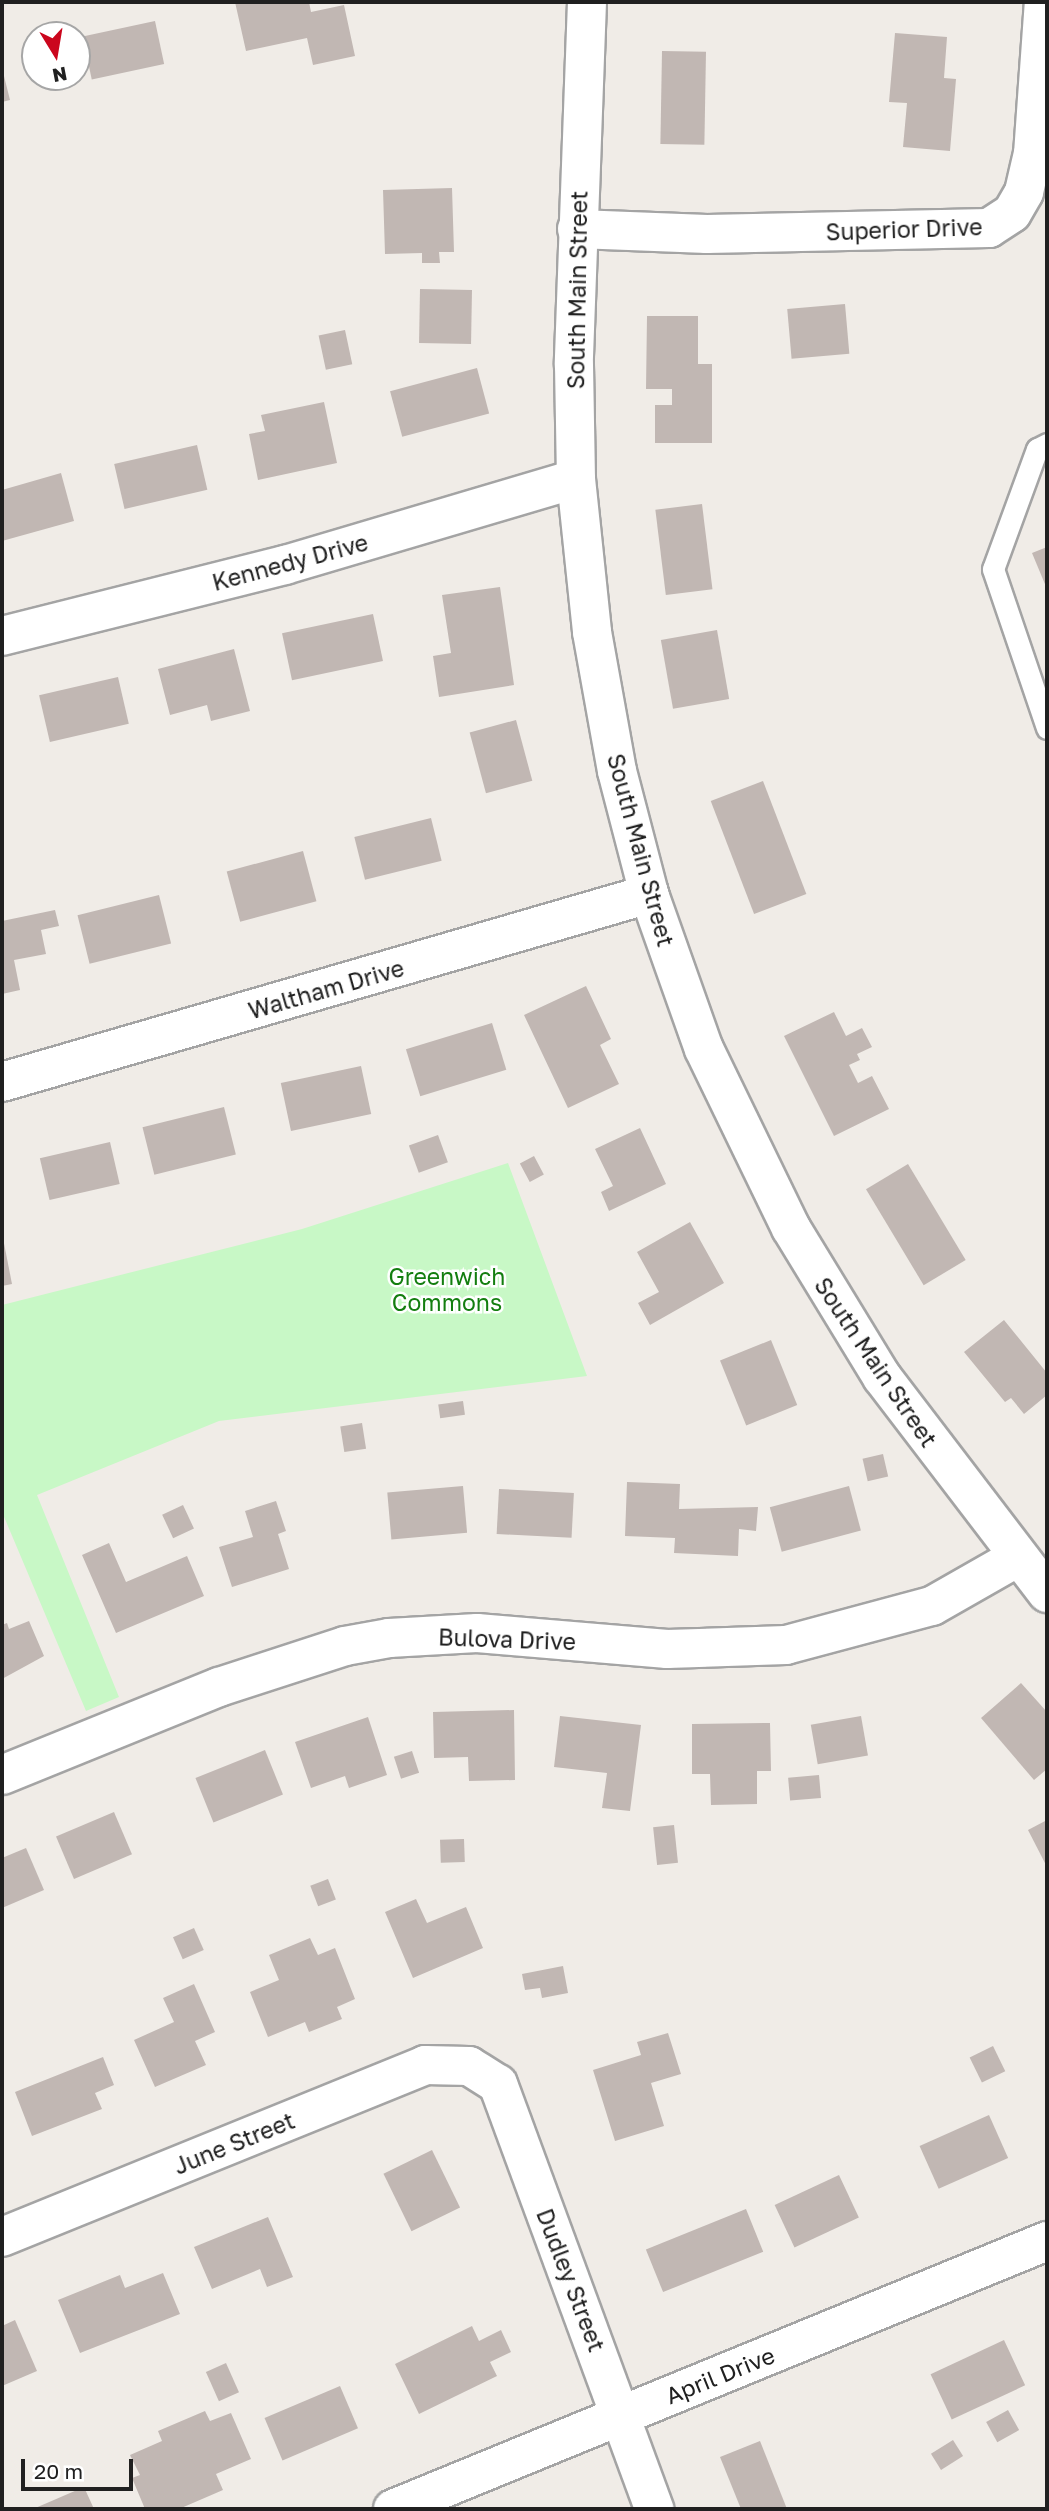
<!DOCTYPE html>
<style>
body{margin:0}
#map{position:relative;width:1049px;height:2511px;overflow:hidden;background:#f0ece7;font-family:"Golos Text",sans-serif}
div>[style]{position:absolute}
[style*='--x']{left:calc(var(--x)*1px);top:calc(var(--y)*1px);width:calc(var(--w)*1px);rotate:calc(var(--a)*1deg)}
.park>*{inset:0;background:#c8f8c6}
.building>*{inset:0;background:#c1b7b3;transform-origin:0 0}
.roads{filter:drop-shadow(2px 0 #a4a4a4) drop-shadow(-2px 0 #a4a4a4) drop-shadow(0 2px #a4a4a4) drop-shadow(0 -2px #a4a4a4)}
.service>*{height:21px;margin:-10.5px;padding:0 10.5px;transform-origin:10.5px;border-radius:10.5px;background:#fff}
.minor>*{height:38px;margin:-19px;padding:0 19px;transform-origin:19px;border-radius:19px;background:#fff}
.tertiary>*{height:38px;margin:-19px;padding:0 19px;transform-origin:19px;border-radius:19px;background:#fff}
span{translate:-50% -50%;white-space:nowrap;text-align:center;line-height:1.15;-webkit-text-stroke:5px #fff;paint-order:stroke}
.street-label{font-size:23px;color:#202020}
.park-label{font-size:23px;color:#137e0f}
.frame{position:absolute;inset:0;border:4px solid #202020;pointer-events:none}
.north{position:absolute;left:21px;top:21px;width:70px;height:70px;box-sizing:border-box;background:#fff;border:2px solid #a6a6a6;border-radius:50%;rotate:169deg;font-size:19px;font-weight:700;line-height:28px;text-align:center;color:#202020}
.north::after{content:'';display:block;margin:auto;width:24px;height:32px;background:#cb061d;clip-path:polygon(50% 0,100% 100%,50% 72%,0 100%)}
.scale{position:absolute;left:21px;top:2459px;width:112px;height:32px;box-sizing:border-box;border:4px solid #202020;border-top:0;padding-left:9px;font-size:21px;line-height:24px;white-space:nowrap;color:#202020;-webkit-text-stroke:5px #fff;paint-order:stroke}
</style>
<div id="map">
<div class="park">
<i style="clip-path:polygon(508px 1163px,587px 1376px,219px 1421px,37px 1495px,119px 1697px,86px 1711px,2px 1512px,2px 1305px,302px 1229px)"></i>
</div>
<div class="building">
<i style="clip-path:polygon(235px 2px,309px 2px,311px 12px,344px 5px,355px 56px,313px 65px,307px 38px,246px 51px)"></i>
<i style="left:155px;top:21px;width:44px;height:74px;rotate:78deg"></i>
<i style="clip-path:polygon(895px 33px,947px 37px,944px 78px,956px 79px,950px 151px,903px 147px,907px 103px,889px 102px)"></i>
<i style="left:662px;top:51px;width:44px;height:93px;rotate:1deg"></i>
<i style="clip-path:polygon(2px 68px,10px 100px,2px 102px)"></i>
<i style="clip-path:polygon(452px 188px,454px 252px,439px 252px,440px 263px,422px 263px,422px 253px,385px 254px,383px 190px)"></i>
<i style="left:420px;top:289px;width:52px;height:54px;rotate:1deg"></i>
<i style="left:845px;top:304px;width:50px;height:58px;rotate:85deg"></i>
<i style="clip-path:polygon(647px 316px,698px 316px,698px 364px,712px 364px,712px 443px,655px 443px,655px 405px,672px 405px,672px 389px,646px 389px)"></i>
<i style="left:345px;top:330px;width:35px;height:27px;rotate:78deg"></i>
<i style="left:477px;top:368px;width:47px;height:90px;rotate:75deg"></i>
<i style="clip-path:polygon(324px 402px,337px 463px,258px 480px,249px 434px,265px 431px,261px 415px)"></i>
<i style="left:197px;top:445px;width:46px;height:85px;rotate:77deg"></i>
<i style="clip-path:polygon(61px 473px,74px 521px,2px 541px,2px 490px)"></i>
<i style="left:702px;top:504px;width:86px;height:47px;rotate:83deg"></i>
<i style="clip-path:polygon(1047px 547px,1047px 589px,1032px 553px)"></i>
<i style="clip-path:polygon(500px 587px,514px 685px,439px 697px,433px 656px,451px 653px,442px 595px)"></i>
<i style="left:373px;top:614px;width:48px;height:93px;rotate:78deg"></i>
<i style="left:717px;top:630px;width:70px;height:57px;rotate:80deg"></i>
<i style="clip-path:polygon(234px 649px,250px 711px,211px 721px,207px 705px,170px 715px,158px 669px)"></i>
<i style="left:118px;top:677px;width:48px;height:81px;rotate:77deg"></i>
<i style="left:516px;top:720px;width:63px;height:48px;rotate:75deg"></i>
<i style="left:763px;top:781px;width:121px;height:56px;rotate:69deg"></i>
<i style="left:431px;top:818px;width:44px;height:79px;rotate:76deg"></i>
<i style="left:303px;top:851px;width:52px;height:79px;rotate:75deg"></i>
<i style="left:159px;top:895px;width:50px;height:84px;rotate:76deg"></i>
<i style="clip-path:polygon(55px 910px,59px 926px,41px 930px,46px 954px,14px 960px,20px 990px,2px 994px,2px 921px)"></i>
<i style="clip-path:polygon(586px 986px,611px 1039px,600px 1045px,619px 1084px,568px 1108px,524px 1015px)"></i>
<i style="clip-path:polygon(834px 1012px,846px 1036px,862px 1028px,872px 1047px,857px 1054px,860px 1060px,849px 1065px,858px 1083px,872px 1076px,889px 1109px,834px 1136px,784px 1036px)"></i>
<i style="left:492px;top:1023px;width:49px;height:90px;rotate:73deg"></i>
<i style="left:361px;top:1066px;width:49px;height:82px;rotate:78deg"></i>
<i style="left:224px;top:1107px;width:49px;height:84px;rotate:76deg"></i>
<i style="clip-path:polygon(640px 1128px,666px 1184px,609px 1211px,601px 1192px,613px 1186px,595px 1149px)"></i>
<i style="left:438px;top:1135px;width:29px;height:31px;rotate:70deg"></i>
<i style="left:110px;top:1142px;width:43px;height:72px;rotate:77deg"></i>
<i style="left:534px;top:1156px;width:21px;height:16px;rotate:62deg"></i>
<i style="left:908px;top:1164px;width:112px;height:49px;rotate:59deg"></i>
<i style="clip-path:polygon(690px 1222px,724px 1283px,650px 1325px,638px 1303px,659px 1292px,637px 1252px)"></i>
<i style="clip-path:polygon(2px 1233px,12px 1284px,2px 1286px)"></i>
<i style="clip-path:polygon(1004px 1320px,1047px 1373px,1047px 1395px,1024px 1414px,1011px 1398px,1005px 1402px,964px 1352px)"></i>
<i style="left:771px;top:1340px;width:70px;height:55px;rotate:68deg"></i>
<i style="left:463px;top:1401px;width:14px;height:25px;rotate:82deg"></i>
<i style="left:362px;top:1423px;width:26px;height:22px;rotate:81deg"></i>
<i style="left:883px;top:1454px;width:23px;height:21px;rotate:77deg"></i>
<i style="clip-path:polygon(627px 1482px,680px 1484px,679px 1509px,758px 1507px,756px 1531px,739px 1529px,738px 1556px,674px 1553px,675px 1538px,625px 1536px)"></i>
<i style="left:463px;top:1486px;width:47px;height:76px;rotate:85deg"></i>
<i style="left:849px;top:1486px;width:46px;height:82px;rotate:75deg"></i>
<i style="left:499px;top:1489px;width:75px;height:45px;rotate:3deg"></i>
<i style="clip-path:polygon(276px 1501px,286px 1531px,278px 1534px,289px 1569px,232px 1587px,219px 1547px,253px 1537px,245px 1511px)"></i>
<i style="left:183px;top:1505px;width:26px;height:23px;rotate:65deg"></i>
<i style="clip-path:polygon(109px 1543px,126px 1582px,187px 1556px,204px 1596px,116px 1633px,82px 1555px)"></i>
<i style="clip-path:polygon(29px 1621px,44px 1656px,2px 1679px,2px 1625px,7px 1623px,9px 1629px)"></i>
<i style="clip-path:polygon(1021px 1683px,1047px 1712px,1047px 1769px,1034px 1780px,981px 1718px)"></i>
<i style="clip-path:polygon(514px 1710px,515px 1780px,469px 1781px,468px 1757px,434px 1758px,433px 1712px)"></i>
<i style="clip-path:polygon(560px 1716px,641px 1725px,630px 1811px,602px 1808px,607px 1773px,554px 1767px)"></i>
<i style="left:861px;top:1716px;width:40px;height:51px;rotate:80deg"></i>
<i style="clip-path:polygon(368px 1717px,387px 1775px,349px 1788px,345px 1776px,311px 1788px,295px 1742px)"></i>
<i style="clip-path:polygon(770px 1723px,771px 1771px,757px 1771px,757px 1804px,711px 1805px,710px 1774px,692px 1774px,692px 1724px)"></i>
<i style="left:265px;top:1750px;width:48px;height:75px;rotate:68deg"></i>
<i style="left:412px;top:1751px;width:23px;height:19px;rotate:72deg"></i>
<i style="left:819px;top:1775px;width:23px;height:31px;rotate:85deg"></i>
<i style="left:114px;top:1812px;width:46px;height:63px;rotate:67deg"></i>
<i style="clip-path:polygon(1047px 1820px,1047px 1867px,1028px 1830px)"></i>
<i style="left:674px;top:1825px;width:38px;height:21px;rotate:84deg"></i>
<i style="left:464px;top:1839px;width:23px;height:24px;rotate:88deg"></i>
<i style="clip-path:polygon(26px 1848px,44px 1890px,2px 1908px,2px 1858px)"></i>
<i style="left:328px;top:1879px;width:22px;height:19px;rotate:69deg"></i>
<i style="clip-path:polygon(416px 1899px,427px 1923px,466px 1907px,483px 1948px,413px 1978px,385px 1912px)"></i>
<i style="left:194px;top:1928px;width:24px;height:23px;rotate:66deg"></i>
<i style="clip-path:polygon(310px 1938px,318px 1955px,335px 1948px,355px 1999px,337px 2007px,342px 2019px,309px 2032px,305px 2022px,268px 2037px,250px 1992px,279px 1980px,269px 1955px)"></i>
<i style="clip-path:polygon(563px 1966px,568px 1993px,542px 1998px,540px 1988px,525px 1990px,522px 1974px)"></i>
<i style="clip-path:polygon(194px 1984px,215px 2032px,195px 2041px,206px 2065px,155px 2087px,134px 2040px,174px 2022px,163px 1998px)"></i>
<i style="clip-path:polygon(668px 2033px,681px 2074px,651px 2083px,664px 2126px,615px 2141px,593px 2070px,641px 2055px,637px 2042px)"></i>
<i style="left:993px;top:2046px;width:28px;height:26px;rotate:64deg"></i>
<i style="clip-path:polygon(103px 2057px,114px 2085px,95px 2093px,102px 2109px,32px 2136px,15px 2092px)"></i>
<i style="left:989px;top:2115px;width:47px;height:76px;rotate:66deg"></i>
<i style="left:432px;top:2150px;width:64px;height:54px;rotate:64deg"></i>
<i style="left:839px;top:2175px;width:47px;height:71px;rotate:65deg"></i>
<i style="left:746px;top:2209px;width:46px;height:108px;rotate:68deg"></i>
<i style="clip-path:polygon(268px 2217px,293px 2277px,267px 2287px,260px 2269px,212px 2289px,194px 2247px)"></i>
<i style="clip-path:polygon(163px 2273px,180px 2314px,80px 2353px,58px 2300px,120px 2275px,125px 2288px)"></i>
<i style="clip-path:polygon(15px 2320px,37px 2371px,2px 2386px,2px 2326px)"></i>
<i style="clip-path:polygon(472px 2326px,479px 2341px,501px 2330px,511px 2352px,490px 2362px,497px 2376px,419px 2414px,395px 2364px)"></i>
<i style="left:1004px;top:2340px;width:50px;height:81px;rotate:65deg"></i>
<i style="left:226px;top:2363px;width:32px;height:22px;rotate:66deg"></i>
<i style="left:340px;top:2386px;width:46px;height:82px;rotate:67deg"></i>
<i style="left:1008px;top:2410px;width:23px;height:25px;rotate:61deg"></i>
<i style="clip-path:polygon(205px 2411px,210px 2421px,231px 2413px,251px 2459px,216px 2474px,223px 2490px,179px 2509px,145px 2509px,132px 2478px,140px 2475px,130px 2455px,162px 2441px,158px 2431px)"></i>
<i style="left:953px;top:2440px;width:19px;height:26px;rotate:58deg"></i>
<i style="clip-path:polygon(760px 2441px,787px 2509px,741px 2509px,720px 2457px)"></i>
<i style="clip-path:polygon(84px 2487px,94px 2509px,33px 2509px)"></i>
</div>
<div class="roads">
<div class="service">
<i style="--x:1047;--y:444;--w:11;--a:153"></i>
<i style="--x:1037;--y:449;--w:128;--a:110.1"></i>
<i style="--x:993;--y:569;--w:168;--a:71.2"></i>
</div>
<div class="minor">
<i style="--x:577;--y:229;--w:130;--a:2.2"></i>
<i style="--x:707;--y:234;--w:282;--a:-1.2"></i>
<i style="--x:989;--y:228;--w:27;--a:-33"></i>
<i style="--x:1012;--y:213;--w:24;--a:-60"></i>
<i style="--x:1024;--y:192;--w:39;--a:-77"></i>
<i style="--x:1033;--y:154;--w:152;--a:-85.9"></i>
<i style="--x:2;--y:636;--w:292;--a:-14.1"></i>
<i style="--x:285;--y:565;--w:303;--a:-16.5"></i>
<i style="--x:2;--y:1082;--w:674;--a:-16.2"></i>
<i style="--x:2;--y:1775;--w:234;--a:-22.1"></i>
<i style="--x:219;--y:1687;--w:133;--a:-18"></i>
<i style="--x:345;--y:1646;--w:45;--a:-10.3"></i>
<i style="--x:389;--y:1638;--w:88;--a:-3.3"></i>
<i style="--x:477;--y:1633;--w:191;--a:4.8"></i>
<i style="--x:667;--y:1649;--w:119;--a:-1.9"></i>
<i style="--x:786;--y:1645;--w:151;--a:-15"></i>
<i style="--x:932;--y:1606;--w:99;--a:-29.7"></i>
<i style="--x:2;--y:2237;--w:457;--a:-22.1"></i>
<i style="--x:425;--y:2065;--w:44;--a:1.3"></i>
<i style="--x:469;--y:2066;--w:34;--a:32"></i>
<i style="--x:498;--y:2084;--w:453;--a:69.8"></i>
<i style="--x:393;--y:2509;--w:707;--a:-22.28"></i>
</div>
<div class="tertiary">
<i style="--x:587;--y:2;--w:363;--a:92.1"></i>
<i style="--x:574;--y:365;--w:114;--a:89"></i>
<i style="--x:576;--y:479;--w:154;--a:84"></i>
<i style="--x:592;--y:632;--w:141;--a:79.8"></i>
<i style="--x:617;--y:771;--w:127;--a:75.4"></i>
<i style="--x:649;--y:894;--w:164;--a:70.5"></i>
<i style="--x:704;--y:1049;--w:199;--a:64.1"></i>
<i style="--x:791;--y:1228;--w:175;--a:58.6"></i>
<i style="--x:882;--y:1377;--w:272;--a:52.6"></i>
</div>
</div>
<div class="street-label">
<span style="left:904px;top:229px;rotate:-2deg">Superior Drive</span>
<span style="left:577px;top:290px;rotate:-89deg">South Main Street</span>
<span style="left:290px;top:562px;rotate:-15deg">Kennedy Drive</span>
<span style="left:641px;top:850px;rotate:75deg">South Main Street</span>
<span style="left:326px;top:989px;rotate:-16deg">Waltham Drive</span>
<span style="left:876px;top:1362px;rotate:56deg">South Main Street</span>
<span style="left:507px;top:1639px;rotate:2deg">Bulova Drive</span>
<span style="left:234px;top:2143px;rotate:-22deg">June Street</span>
<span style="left:571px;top:2280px;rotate:69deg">Dudley Street</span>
<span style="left:720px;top:2375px;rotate:-22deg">April Drive</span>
</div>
<div class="park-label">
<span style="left:447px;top:1289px">Greenwich<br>Commons</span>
</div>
<div class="frame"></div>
<div class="north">N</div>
<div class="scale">20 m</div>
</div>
